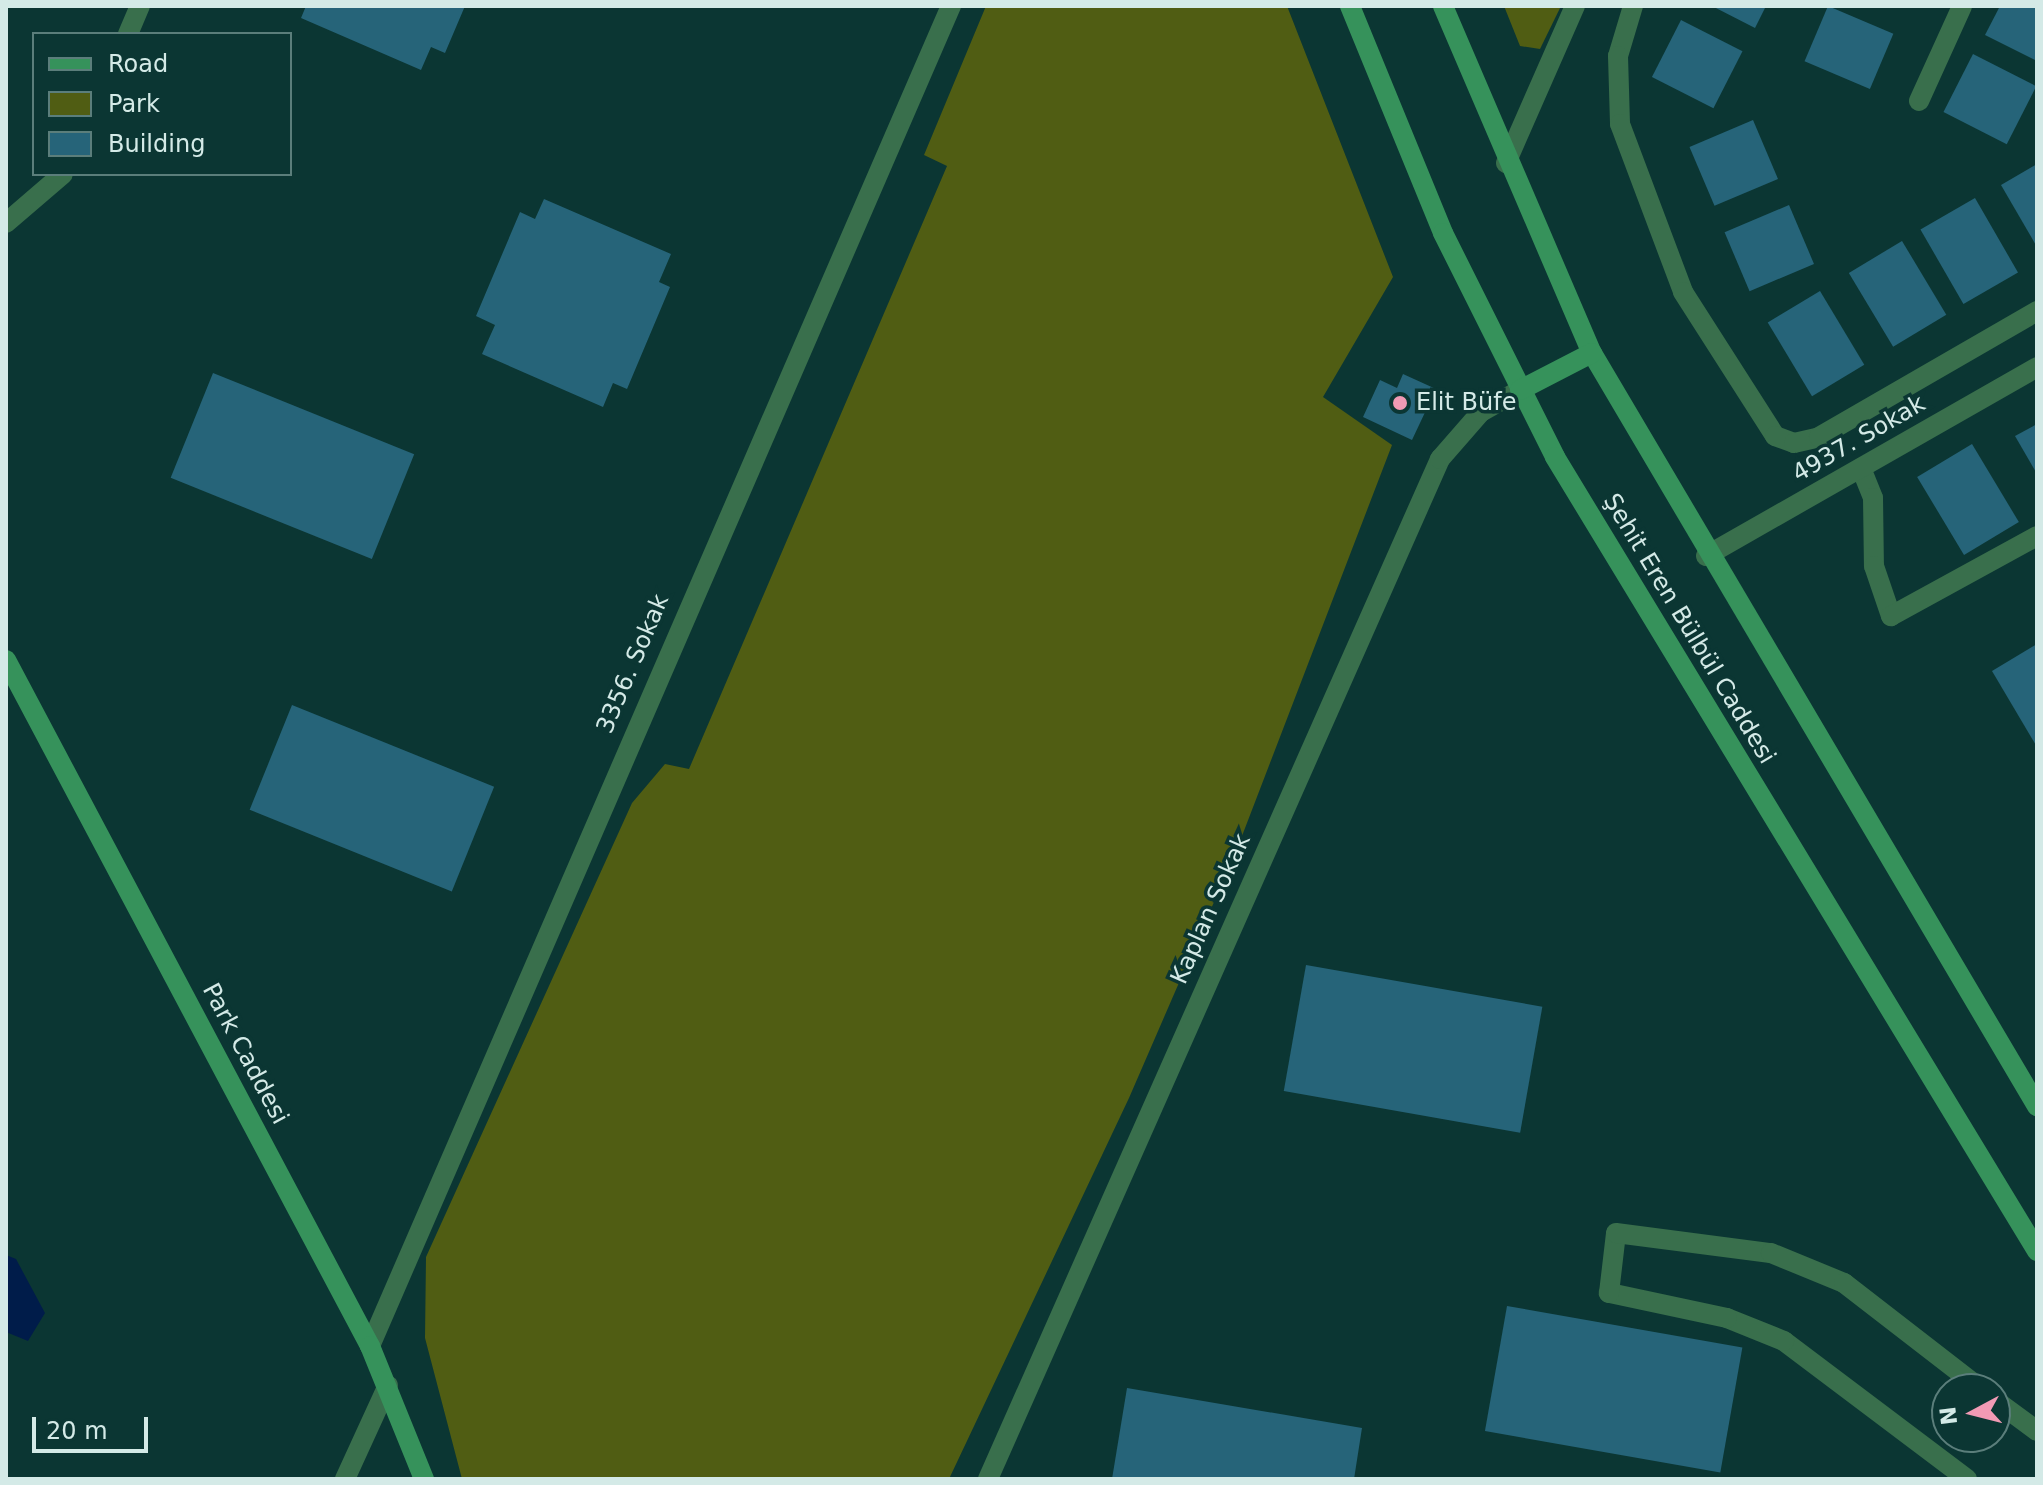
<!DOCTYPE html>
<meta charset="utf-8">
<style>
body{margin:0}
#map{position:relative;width:2043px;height:1485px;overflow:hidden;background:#0b3633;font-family:"DejaVu Sans",sans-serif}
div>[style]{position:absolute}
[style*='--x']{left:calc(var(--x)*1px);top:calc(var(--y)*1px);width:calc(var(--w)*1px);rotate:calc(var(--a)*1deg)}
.green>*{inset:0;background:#505d13}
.water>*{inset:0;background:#001c4a}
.building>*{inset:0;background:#266479;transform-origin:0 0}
.lane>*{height:20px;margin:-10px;padding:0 10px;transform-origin:10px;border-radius:10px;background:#396f4c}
.street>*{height:20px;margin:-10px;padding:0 10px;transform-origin:10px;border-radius:10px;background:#396f4c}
.secondary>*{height:20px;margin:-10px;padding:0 10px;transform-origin:10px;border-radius:10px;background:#36925b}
.dots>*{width:22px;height:22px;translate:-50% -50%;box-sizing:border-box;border:4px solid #0b3633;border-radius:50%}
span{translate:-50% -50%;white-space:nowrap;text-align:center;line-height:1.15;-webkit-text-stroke:7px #0b3633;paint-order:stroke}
.poi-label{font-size:24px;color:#d4eae7}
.left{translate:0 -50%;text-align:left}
.street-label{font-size:24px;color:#d4eae7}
.frame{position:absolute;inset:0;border:8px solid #d4eae7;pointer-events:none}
.legend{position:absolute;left:32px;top:32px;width:260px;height:144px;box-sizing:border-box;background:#0b3633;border:2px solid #5b7e7b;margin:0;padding:10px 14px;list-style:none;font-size:24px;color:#d4eae7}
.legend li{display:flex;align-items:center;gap:16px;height:40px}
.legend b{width:40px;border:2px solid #5b7e7b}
.north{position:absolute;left:1931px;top:1373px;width:80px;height:80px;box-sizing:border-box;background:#0b3633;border:2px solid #5b7e7b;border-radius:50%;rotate:263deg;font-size:22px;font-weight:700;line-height:32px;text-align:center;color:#d4eae7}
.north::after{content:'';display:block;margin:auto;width:28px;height:36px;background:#f19ab4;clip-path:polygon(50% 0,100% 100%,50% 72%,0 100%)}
.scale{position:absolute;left:32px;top:1417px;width:116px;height:36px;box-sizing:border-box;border:4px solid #d4eae7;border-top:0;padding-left:10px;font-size:24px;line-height:28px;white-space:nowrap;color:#d4eae7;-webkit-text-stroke:6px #0b3633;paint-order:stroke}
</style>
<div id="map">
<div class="green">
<i style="clip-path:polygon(986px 6px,1287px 6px,1393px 277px,1323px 397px,1392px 445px,1237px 849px,1129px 1098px,949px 1479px,462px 1479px,425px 1338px,426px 1257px,632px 803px,665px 764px,689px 769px,947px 166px,924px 155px)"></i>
<i style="clip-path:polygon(1504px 6px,1561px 6px,1540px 49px,1520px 46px)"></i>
</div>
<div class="water">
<i style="clip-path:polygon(6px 1255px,16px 1259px,45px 1313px,28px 1341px,6px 1332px)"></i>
</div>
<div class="building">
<i style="clip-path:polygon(306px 6px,465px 6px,445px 53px,431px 47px,421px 70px,301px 18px)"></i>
<i style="clip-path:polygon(1712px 6px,1766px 6px,1755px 28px)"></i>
<i style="left:1828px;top:6px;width:71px;height:60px;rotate:23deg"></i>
<i style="clip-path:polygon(2000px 6px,2037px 6px,2037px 61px,1985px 35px)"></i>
<i style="left:1681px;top:20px;width:69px;height:64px;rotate:27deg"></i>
<i style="left:1973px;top:54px;width:71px;height:65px;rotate:27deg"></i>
<i style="left:1753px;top:120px;width:64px;height:69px;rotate:67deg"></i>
<i style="clip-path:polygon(2037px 164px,2037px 247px,2001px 185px)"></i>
<i style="left:1975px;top:198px;width:86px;height:63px;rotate:60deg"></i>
<i style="clip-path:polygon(544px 199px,671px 254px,659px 282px,670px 287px,627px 389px,613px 383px,603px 407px,482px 354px,495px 325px,476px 316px,520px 212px,535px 219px)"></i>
<i style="left:1789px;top:205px;width:64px;height:70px;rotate:67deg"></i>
<i style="left:1902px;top:241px;width:86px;height:62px;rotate:59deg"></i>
<i style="left:1820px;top:291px;width:86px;height:61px;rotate:59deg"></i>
<i style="left:213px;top:373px;width:217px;height:113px;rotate:22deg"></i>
<i style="clip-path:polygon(1403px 374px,1436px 389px,1412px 440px,1363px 417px,1380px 380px,1397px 388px)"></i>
<i style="clip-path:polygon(2037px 424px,2037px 474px,2015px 436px)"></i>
<i style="left:1972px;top:444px;width:91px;height:64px;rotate:59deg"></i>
<i style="clip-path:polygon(2037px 644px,2037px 747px,1992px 671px)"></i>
<i style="left:292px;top:705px;width:218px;height:113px;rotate:22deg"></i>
<i style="left:1306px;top:965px;width:240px;height:128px;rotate:10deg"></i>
<i style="left:1507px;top:1306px;width:239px;height:127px;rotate:10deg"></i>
<i style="clip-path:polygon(1127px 1388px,1362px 1428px,1354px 1479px,1112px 1479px)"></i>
</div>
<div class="lane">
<i style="--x:1633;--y:6;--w:52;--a:106.7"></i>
<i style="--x:1618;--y:56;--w:68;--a:88.3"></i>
<i style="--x:1620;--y:124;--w:179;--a:69.4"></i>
<i style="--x:1683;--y:292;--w:171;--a:57.4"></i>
<i style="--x:1775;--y:436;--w:20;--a:20"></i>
<i style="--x:1794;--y:443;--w:26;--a:-13"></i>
<i style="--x:1819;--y:437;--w:252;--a:-30"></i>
<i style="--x:1919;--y:101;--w:104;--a:-65.6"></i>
<i style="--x:1861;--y:468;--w:32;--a:68"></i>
<i style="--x:1873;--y:498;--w:68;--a:89.2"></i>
<i style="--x:1874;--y:566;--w:53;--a:71.2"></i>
<i style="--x:1891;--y:616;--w:166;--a:-28.7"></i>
<i style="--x:1995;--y:1400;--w:52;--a:36.4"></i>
<i style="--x:1967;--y:1479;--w:229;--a:-143"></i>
<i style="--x:1784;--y:1341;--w:61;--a:-158"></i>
<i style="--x:1727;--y:1318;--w:121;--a:-168"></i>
<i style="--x:1609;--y:1293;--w:60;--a:-83.3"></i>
<i style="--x:1616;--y:1233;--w:156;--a:7.4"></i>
<i style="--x:1771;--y:1253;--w:79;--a:22.3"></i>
<i style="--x:1844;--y:1283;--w:173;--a:37.7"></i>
</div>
<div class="street">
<i style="--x:128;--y:34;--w:30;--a:-67"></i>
<i style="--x:1506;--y:163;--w:171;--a:-66.3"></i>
<i style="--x:6;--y:223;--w:75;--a:-40.7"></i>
<i style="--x:1706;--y:556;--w:381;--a:-29.7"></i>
<i style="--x:370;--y:1346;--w:1461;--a:-66.56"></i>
<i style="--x:345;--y:1479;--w:103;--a:-65.4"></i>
<i style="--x:988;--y:1479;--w:1116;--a:-66.1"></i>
<i style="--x:1440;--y:459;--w:62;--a:-48.9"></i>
<i style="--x:1481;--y:412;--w:45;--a:-29.4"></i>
</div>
<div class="secondary">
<i style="--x:1350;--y:6;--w:245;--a:67.7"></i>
<i style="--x:1443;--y:233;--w:250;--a:63.4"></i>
<i style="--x:1555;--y:457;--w:929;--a:58.74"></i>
<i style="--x:1443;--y:6;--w:378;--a:66.8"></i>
<i style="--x:1592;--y:353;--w:875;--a:59.42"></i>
<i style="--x:1520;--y:390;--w:81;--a:-27.2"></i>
<i style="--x:6;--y:660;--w:777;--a:62.05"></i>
<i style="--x:370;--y:1346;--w:144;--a:67.9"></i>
</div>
<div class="dots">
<i style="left:1400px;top:403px;background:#f19ab4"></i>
</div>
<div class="poi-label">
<span class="left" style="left:1416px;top:403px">Elit Büfe</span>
</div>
<div class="street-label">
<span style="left:1859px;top:439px;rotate:-30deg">4937. Sokak</span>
<span style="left:1689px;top:629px;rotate:59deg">Şehit Eren Bülbül Caddesi</span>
<span style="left:633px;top:664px;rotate:-67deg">3356. Sokak</span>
<span style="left:1211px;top:909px;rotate:-66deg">Kaplan Sokak</span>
<span style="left:245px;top:1054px;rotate:62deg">Park Caddesi</span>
</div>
<div class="frame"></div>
<ul class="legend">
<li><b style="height:10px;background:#36925b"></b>Road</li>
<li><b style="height:22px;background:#505d13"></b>Park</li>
<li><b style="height:22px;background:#266479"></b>Building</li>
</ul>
<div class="north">N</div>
<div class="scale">20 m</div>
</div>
